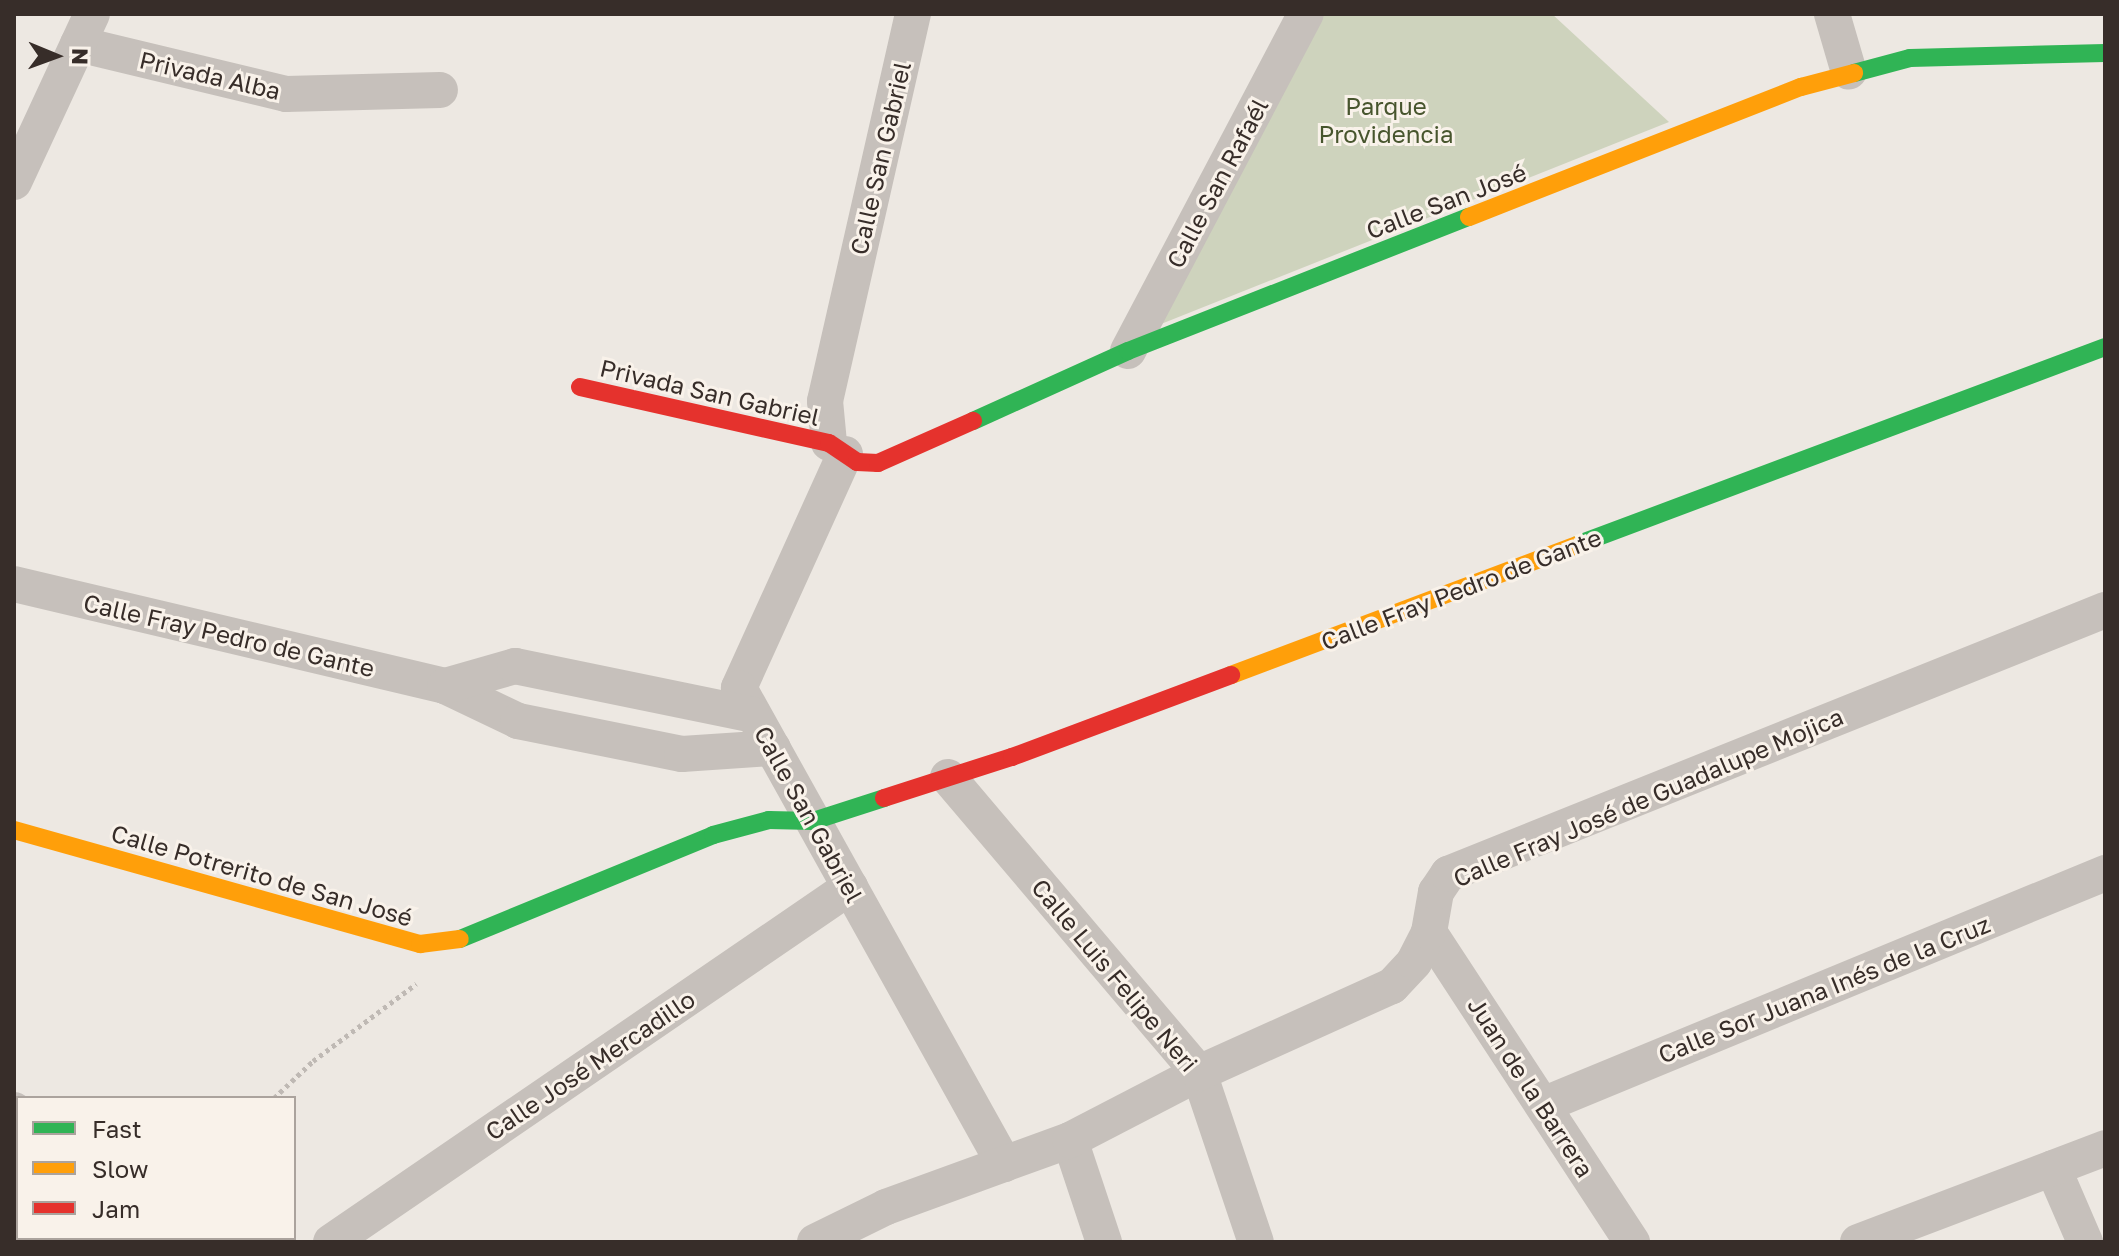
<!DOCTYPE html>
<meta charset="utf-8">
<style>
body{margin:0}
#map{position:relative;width:2119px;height:1256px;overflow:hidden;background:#ede8e2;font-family:"Golos Text",sans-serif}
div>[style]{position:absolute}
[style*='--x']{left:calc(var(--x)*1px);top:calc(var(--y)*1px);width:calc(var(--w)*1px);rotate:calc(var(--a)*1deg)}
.green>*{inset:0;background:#ced3bd}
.path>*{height:5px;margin-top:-2.5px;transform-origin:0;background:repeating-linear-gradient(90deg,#bfb9b4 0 4px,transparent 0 8px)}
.street>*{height:36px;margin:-18px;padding:0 18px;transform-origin:18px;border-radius:18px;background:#c6c0bb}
.fast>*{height:18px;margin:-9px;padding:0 9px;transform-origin:9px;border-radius:9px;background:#30b455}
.slow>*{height:18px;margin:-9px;padding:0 9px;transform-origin:9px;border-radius:9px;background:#ff9f0a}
.jam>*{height:18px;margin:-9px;padding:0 9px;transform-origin:9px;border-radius:9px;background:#e5322d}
span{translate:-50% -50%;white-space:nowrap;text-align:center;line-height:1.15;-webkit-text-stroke:6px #f9f2ea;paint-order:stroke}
.street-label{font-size:24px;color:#372d29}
.park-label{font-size:24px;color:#47552d}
.frame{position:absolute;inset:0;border:16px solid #372d29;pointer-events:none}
.legend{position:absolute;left:16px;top:1096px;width:280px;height:144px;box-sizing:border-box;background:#f9f2ea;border:2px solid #aba39d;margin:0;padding:10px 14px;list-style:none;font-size:24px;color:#372d29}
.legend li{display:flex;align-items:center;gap:16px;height:40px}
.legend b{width:40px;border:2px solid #aba39d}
.north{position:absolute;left:16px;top:16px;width:80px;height:80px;-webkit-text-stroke:6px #f9f2ea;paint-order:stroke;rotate:91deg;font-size:22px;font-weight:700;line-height:32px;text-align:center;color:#372d29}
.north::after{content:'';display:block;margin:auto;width:28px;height:36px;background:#372d29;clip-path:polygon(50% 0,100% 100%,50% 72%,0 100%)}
</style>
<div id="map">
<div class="green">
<i style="clip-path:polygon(1320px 14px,1552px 14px,1669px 122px,1156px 326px)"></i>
</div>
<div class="path">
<i style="--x:274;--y:1098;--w:54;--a:-43.5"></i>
<i style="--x:313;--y:1061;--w:129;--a:-36.8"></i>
</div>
<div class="street">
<i style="--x:1832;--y:14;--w:60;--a:73.7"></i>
<i style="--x:78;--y:44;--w:214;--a:13.5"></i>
<i style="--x:286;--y:94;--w:154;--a:-1.5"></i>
<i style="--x:14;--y:182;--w:185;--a:-65.1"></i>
<i style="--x:1128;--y:351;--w:381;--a:-62.2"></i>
<i style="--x:829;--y:443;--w:42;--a:-95.4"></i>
<i style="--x:825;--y:401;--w:397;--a:-77.2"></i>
<i style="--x:845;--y:454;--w:257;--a:114.4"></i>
<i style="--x:739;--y:688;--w:545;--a:60.89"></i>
<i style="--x:14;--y:584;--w:443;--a:13.3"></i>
<i style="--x:445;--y:686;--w:81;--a:25.6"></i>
<i style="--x:518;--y:721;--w:167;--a:11.4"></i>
<i style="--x:682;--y:754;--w:91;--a:-3.8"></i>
<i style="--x:445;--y:686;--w:73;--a:-15.9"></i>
<i style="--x:515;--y:666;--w:243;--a:11.6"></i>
<i style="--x:948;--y:777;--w:388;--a:49.7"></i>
<i style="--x:1199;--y:1073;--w:178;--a:71.4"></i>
<i style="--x:1429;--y:932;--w:371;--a:56.8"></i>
<i style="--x:1543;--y:1105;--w:608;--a:-22.43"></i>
<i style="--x:14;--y:1110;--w:5;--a:37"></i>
<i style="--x:1070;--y:1140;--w:108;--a:71.6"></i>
<i style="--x:2053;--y:1168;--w:81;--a:66.6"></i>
<i style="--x:160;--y:1242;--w:6;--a:-39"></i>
<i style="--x:331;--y:1242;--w:629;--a:-34.37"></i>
<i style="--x:815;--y:1242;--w:79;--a:-26.2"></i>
<i style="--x:886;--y:1207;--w:196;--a:-20"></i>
<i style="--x:1070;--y:1140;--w:145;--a:-27.4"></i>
<i style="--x:1199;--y:1073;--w:212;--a:-24.3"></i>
<i style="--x:1392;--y:986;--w:33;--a:-47"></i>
<i style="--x:1414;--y:962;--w:34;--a:-63"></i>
<i style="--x:1429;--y:932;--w:41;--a:-80.1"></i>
<i style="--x:1436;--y:892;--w:22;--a:-56"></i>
<i style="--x:1448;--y:874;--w:708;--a:-21.89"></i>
<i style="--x:1858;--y:1242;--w:264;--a:-20.8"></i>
</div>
<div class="fast">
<i style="--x:1854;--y:73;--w:58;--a:-15"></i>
<i style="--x:1910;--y:58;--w:195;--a:-1.5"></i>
<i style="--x:973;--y:421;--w:170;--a:-24.3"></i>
<i style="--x:1128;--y:351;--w:366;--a:-21.5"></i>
<i style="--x:1579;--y:544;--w:562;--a:-20.53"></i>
<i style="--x:460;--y:939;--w:274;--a:-22.3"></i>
<i style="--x:713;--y:835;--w:58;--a:-15"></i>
<i style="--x:769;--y:820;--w:44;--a:1.3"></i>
<i style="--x:813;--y:821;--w:75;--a:-17.9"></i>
</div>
<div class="slow">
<i style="--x:1469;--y:217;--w:357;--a:-21.4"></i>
<i style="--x:1801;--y:87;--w:55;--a:-14.8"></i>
<i style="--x:1231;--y:675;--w:372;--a:-20.6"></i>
<i style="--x:14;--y:830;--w:422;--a:15.7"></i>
<i style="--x:420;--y:944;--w:40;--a:-7.1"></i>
</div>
<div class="jam">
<i style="--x:580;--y:387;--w:255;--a:12.7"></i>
<i style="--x:829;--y:443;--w:34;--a:34"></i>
<i style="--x:857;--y:462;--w:21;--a:3"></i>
<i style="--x:878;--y:463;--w:104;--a:-23.9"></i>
<i style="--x:884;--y:798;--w:134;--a:-17.8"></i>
<i style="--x:1012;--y:757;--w:234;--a:-20.5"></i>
</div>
<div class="street-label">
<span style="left:210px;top:75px;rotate:13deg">Privada Alba</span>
<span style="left:880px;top:158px;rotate:-77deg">Calle San Gabriel</span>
<span style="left:1217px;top:183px;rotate:-62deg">Calle San Rafaél</span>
<span style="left:1446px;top:201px;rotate:-21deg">Calle San José</span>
<span style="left:710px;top:392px;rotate:13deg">Privada San Gabriel</span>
<span style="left:1461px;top:589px;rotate:-21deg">Calle Fray Pedro de Gante</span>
<span style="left:229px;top:635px;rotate:13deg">Calle Fray Pedro de Gante</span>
<span style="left:1648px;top:797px;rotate:-23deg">Calle Fray José de Guadalupe Mojica</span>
<span style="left:809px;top:814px;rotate:61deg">Calle San Gabriel</span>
<span style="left:262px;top:875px;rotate:16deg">Calle Potrerito de San José</span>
<span style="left:1115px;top:975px;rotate:50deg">Calle Luis Felipe Neri</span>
<span style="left:1824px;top:989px;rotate:-22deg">Calle Sor Juana Inés de la Cruz</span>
<span style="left:590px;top:1065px;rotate:-34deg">Calle José Mercadillo</span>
<span style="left:1531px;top:1087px;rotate:57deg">Juan de la Barrera</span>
</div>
<div class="park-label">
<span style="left:1386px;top:120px">Parque<br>Providencia</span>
</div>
<div class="frame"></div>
<ul class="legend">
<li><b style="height:10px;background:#30b455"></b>Fast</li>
<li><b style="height:10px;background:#ff9f0a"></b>Slow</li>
<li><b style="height:10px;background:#e5322d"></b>Jam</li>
</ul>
<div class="north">N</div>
</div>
